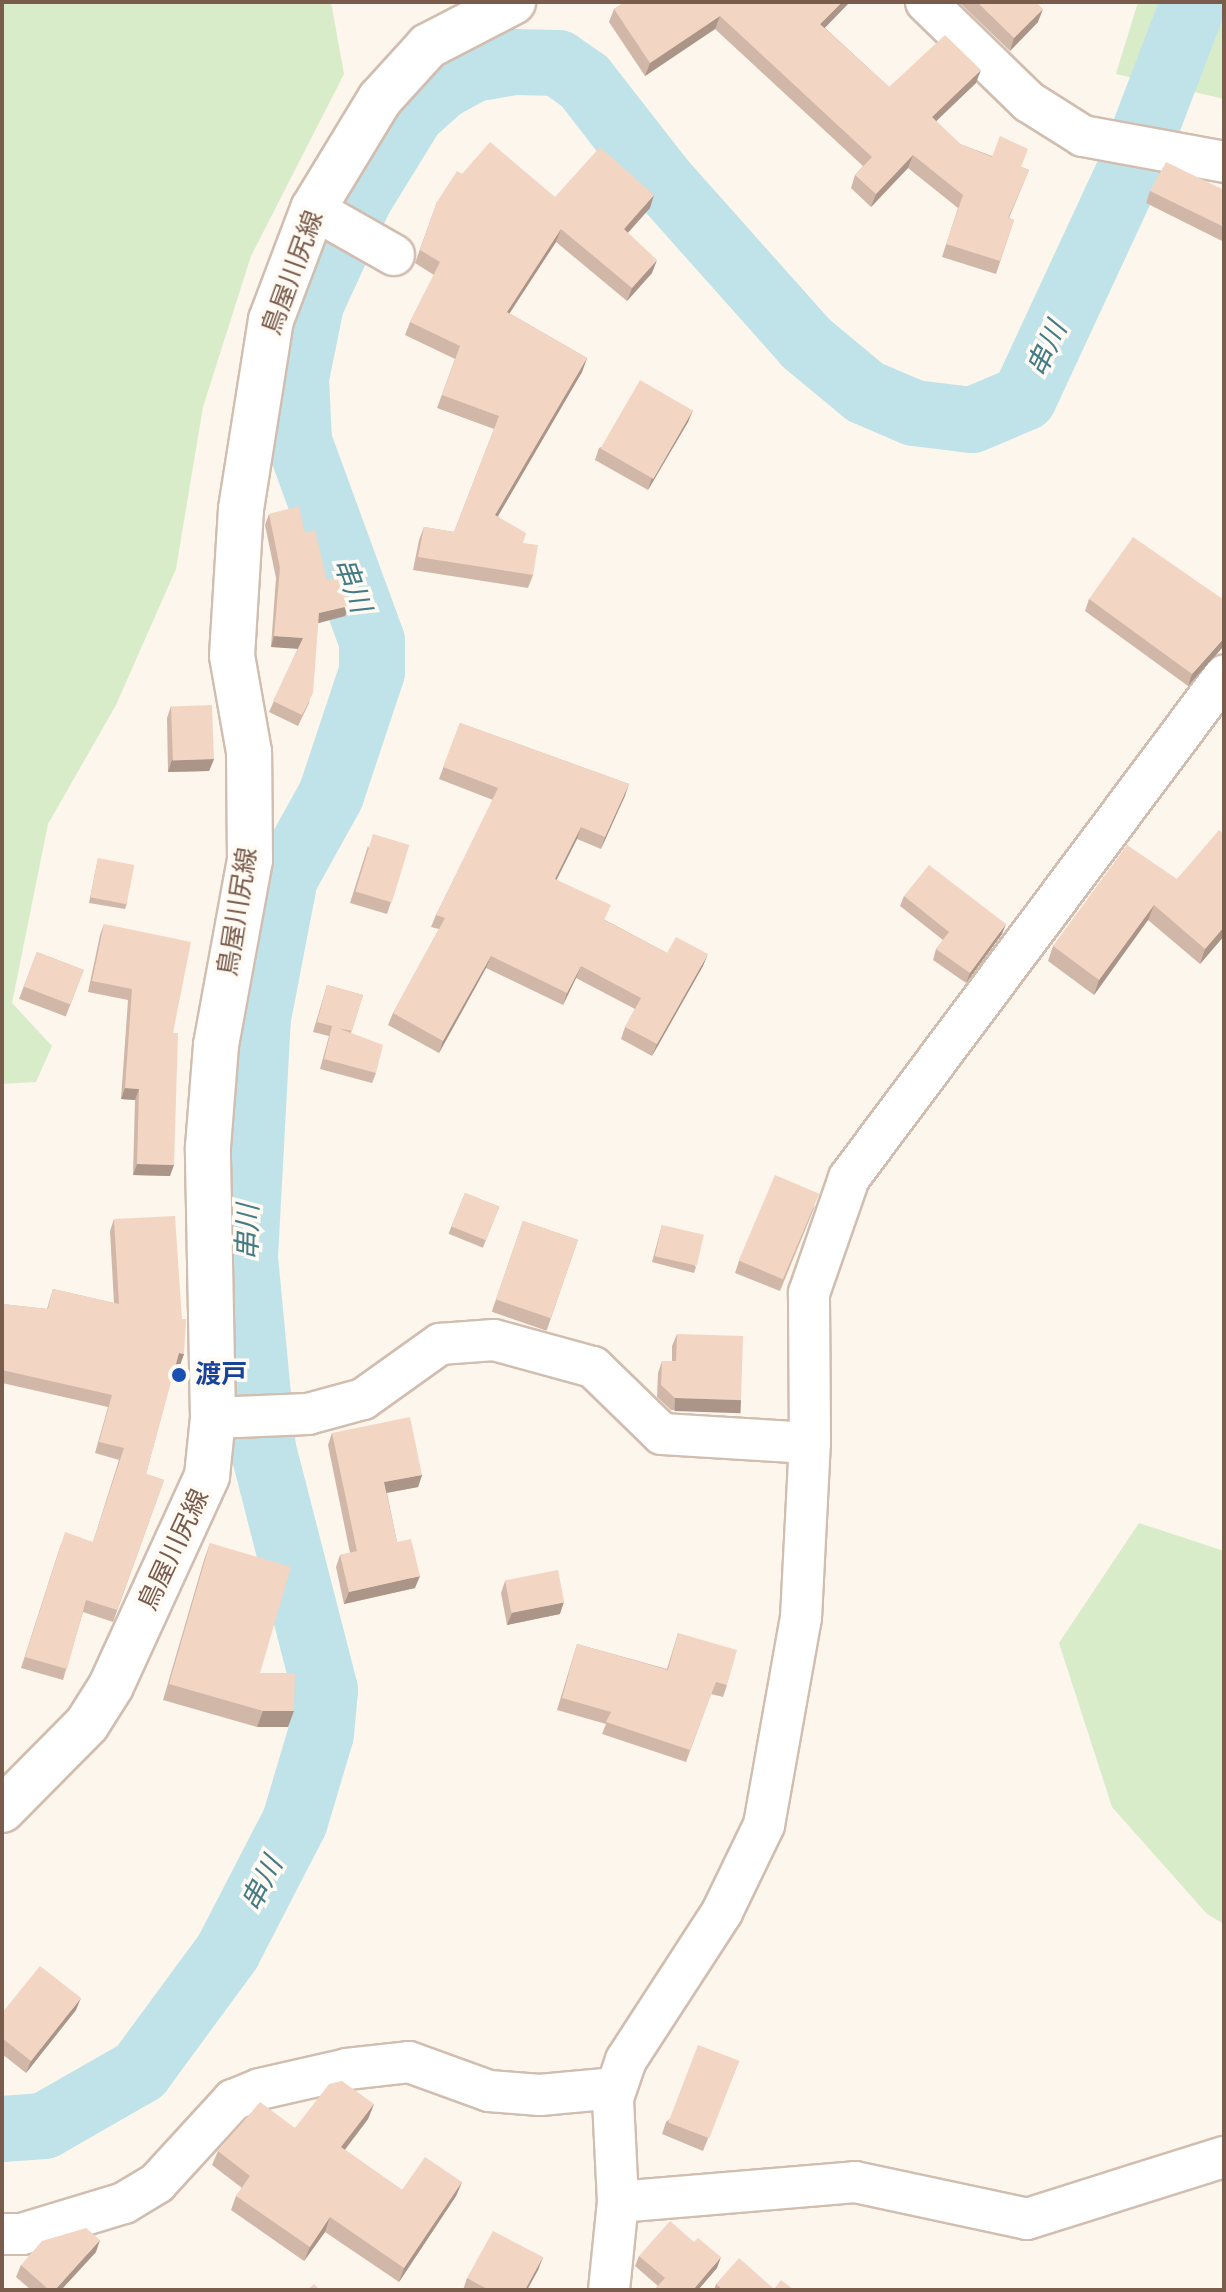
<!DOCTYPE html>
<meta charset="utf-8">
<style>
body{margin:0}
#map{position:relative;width:1226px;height:2292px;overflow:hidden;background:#fdf6ec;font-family:Karla,"Noto Sans JP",sans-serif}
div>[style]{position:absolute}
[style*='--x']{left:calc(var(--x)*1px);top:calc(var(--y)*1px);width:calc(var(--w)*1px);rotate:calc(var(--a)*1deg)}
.green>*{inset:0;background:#d8ecc9}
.river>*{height:66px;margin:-33px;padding:0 33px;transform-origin:33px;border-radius:33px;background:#bfe3e8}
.roads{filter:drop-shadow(2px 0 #d1beb0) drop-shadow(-2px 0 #d1beb0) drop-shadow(0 2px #d1beb0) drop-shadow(0 -2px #d1beb0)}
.street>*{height:40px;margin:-20px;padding:0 20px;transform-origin:20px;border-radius:20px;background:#fff}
.secondary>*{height:44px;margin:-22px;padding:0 22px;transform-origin:22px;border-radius:22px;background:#fff}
.wall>*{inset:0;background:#d1b7a8;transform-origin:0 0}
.shaded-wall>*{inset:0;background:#aa9588;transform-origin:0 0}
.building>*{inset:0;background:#f3d5c3;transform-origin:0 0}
.dots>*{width:22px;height:22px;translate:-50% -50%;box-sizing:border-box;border:4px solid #fffaf3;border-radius:50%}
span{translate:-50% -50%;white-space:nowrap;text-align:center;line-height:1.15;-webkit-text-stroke:7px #fffaf3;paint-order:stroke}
.street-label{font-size:26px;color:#7a5c4d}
.transit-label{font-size:26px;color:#164399;font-weight:700}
.left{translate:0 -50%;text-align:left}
.water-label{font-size:28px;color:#437c86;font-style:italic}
.frame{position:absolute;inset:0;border:4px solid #7a5c4d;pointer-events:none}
</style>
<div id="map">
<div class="green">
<i style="clip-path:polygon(2px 2px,331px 2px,344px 74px,251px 256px,203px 407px,176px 569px,116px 705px,48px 824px,12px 1003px,52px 1046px,36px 1082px,2px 1084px)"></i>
<i style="clip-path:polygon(1138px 2px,1224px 2px,1224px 99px,1116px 74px)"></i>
<i style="clip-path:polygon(1139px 1523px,1224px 1551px,1224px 1924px,1207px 1914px,1112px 1807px,1059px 1643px)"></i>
</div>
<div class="river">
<i style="--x:2;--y:2129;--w:42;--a:-4.1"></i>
<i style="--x:44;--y:2126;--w:111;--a:-29.8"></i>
<i style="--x:140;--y:2071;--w:149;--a:-53.7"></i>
<i style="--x:228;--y:1951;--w:146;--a:-62.7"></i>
<i style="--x:295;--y:1821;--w:91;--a:-73.4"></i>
<i style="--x:321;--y:1734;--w:44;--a:-84.8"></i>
<i style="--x:325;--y:1690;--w:250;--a:-104.4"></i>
<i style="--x:263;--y:1448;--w:193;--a:-95.4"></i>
<i style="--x:245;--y:1256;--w:238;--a:-86.9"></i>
<i style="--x:258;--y:1018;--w:143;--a:-79.1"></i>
<i style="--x:285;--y:878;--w:95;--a:-61"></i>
<i style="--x:331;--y:795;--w:130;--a:-71.6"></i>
<i style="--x:372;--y:672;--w:31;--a:-90"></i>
<i style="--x:372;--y:641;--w:212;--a:-110.1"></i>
<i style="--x:299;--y:442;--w:64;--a:-92.7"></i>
<i style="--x:296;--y:378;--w:76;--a:-78.5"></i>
<i style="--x:311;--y:304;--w:115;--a:-65.4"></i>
<i style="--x:359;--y:199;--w:101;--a:-58.4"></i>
<i style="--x:412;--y:113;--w:39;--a:-42"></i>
<i style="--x:441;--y:87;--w:38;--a:-29"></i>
<i style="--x:474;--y:69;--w:41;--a:-9.9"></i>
<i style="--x:514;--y:62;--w:44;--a:1.3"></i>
<i style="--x:558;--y:63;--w:32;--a:35"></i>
<i style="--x:584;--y:81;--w:125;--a:52.1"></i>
<i style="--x:661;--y:180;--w:218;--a:48.3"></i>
<i style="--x:806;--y:343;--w:77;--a:39.7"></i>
<i style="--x:865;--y:392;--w:53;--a:23.2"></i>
<i style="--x:914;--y:413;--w:58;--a:6.9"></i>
<i style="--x:972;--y:420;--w:56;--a:-22.9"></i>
<i style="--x:1024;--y:398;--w:249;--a:-65.1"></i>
<i style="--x:1129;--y:172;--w:182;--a:-69.1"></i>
</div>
<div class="roads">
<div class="street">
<i style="--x:926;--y:2;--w:144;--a:44.2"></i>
<i style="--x:1029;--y:102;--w:64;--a:32.2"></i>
<i style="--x:1083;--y:136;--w:143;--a:10.4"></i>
<i style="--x:313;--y:209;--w:93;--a:29.6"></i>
<i style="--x:213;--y:1418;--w:95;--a:-2.4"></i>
<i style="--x:308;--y:1414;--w:57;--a:-15.3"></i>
<i style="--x:363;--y:1399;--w:95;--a:-35.5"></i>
<i style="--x:440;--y:1344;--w:54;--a:-4.2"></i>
<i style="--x:494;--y:1340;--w:103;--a:15.3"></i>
<i style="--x:593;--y:1367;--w:96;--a:44.2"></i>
<i style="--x:662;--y:1434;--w:148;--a:3.5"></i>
<i style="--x:618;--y:2202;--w:238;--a:-4.8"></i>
<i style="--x:855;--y:2182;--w:176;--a:12.1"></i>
<i style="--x:1027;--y:2219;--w:207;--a:-17.5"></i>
<i style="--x:2;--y:2234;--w:20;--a:0"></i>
<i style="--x:22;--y:2234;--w:107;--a:-16.9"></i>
<i style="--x:124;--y:2203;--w:39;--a:-31"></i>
<i style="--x:157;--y:2183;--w:113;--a:-47.5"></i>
<i style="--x:233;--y:2100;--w:29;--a:-22"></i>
<i style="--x:260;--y:2089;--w:89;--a:-12.9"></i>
<i style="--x:347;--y:2069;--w:62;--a:-6.4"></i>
<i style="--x:409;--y:2062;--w:85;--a:19.9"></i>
<i style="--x:489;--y:2091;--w:51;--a:4.5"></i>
<i style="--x:540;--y:2095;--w:76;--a:-5.3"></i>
<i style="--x:609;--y:2290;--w:88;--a:-84.2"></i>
<i style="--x:618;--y:2202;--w:104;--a:-92.8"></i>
<i style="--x:613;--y:2098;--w:40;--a:-71.1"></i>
<i style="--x:626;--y:2060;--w:176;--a:-57"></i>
<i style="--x:722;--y:1912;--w:97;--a:-64.2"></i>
<i style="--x:764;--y:1825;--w:210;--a:-79.9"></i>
<i style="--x:801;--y:1618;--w:175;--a:-87.1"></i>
<i style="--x:810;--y:1443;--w:150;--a:-90.4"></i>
<i style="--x:809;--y:1293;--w:122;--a:-70.8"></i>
<i style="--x:849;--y:1178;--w:627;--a:-53.24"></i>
</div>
<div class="secondary">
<i style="--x:2;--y:1810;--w:121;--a:-45.3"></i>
<i style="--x:87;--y:1724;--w:45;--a:-57.7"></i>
<i style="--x:111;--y:1686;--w:231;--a:-65.4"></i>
<i style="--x:207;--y:1476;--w:58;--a:-84.1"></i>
<i style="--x:213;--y:1418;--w:271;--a:-91.1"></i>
<i style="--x:208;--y:1147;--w:102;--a:-85.5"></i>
<i style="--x:216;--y:1045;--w:188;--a:-79.6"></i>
<i style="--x:250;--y:860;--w:108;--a:-90.5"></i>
<i style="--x:249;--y:752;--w:97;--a:-100"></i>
<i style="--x:232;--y:656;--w:147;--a:-86.5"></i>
<i style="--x:241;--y:509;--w:191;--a:-81"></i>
<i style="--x:271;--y:320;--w:119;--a:-69.3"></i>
<i style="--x:313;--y:209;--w:129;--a:-58.7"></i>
<i style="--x:380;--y:99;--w:72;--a:-47.8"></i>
<i style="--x:428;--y:46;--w:96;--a:-27.4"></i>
</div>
</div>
<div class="wall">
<i style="clip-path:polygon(625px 2px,825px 28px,889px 87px,976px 83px,936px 121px,960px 144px,1029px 170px,1009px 218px,1014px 220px,996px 274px,942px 257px,958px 208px,908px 168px,871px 207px,851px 188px,855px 175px,863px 166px,715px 29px,645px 76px,609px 22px,614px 9px)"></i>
<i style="clip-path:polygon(959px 2px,1036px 2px,1038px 22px,1010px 51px)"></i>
<i style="clip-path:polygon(462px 174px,555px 197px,650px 208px,627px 233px,652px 273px,627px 301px,556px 242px,509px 313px,587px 358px,582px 372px,498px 516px,523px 543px,533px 575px,528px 588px,413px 570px,419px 540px,424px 527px,454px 532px,494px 429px,437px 408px,455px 359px,405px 335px,410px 322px,434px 275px,415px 263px,437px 202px)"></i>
<i style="clip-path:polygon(1224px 190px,1224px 242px,1146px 203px,1150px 191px)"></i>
<i style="clip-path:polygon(693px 410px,688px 422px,648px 490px,595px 460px,599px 448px)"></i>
<i style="clip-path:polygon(269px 514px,305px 533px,327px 580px,349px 606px,345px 616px,318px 623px,309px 703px,298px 726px,269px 712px,298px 648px,271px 647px,276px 578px,265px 525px)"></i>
<i style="clip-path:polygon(1089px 599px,1224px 600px,1188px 686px,1085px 611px)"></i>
<i style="clip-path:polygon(171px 706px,214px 759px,209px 771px,168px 772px,167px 718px)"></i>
<i style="clip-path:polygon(460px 723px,629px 784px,601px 849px,577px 839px,556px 879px,605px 920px,667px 953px,703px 966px,652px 1056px,621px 1039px,625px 1027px,635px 1009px,576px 978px,563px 1005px,486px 968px,439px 1053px,388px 1025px,393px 1013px,439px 929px,431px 927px,436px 915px,493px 800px,439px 779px)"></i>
<i style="clip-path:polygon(1224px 834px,1224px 936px,1200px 964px,1148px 920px,1094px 995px,1048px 961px,1053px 946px,1177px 879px)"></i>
<i style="clip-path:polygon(368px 846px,391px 902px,387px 914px,350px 903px)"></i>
<i style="clip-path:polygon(98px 858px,127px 903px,125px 909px,89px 903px)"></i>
<i style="clip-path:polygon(904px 896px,1002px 934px,966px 983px,933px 960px,936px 949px,943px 940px,900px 906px)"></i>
<i style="clip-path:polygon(104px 924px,173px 1033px,170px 1176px,133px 1175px,135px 1100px,121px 1099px,128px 1000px,88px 992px,100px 935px)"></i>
<i style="left:37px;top:952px;width:50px;height:50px;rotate:21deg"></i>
<i style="clip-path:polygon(327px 985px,363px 995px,351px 1033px,376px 1073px,372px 1083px,320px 1069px,329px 1036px,313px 1032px)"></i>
<i style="left:465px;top:1193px;width:37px;height:44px;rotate:22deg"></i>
<i style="clip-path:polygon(815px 1206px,780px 1291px,735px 1273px,739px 1261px)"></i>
<i style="clip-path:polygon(114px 1219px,184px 1354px,180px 1365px,175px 1365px,146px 1474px,164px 1480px,113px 1622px,83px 1612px,63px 1680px,21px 1668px,61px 1544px,93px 1542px,119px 1460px,95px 1453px,108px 1407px,2px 1383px,2px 1304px,47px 1309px,53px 1289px,114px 1303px,110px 1231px)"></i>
<i style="left:523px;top:1221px;width:58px;height:96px;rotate:19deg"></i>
<i style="clip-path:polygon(662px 1225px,696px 1267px,694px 1273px,652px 1262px)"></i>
<i style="clip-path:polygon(677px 1334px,741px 1400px,737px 1412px,671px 1410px,657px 1397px,658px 1373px,662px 1361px,672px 1361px,672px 1346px)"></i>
<i style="clip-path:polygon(332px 1433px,422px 1475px,418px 1487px,387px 1493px,397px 1542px,415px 1588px,344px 1604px,336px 1567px,340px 1555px,350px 1553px,328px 1445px)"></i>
<i style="clip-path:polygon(210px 1543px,260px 1673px,288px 1727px,257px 1727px,163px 1700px,204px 1560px)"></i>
<i style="clip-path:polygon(505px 1581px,560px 1614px,507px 1625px,501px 1593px)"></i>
<i style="clip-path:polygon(678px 1633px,727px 1685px,723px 1697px,711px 1694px,686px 1762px,602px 1734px,606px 1724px,557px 1710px,577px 1644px,667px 1669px)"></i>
<i style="clip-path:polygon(76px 2010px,26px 2073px,2px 2054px,2px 2013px)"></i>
<i style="clip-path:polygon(739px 2061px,703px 2151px,662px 2134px,666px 2122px)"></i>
<i style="clip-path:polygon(374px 2104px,368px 2119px,345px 2150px,402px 2190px,462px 2182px,456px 2196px,399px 2282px,325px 2232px,304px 2261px,231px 2210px,236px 2196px,242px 2188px,212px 2165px,218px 2151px)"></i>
<i style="clip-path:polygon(96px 2252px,61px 2290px,31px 2290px,16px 2277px,21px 2265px)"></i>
<i style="clip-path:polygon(639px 2256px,717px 2268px,698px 2290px,654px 2290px,658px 2286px,635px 2266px)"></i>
<i style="clip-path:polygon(543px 2257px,538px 2270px,527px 2290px,463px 2290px,467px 2278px)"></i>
<i style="clip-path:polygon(716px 2284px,774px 2289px,794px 2290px,714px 2290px)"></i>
</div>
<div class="shaded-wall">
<i style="clip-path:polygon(842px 2px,850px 2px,816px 37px,820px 24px)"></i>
<i style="clip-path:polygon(1043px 9px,1038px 22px,1010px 51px,1014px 38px)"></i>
<i style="clip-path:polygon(720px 16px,715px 29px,645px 76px,650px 63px)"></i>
<i style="clip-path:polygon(981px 70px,976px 83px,927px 130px,932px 117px)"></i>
<i style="clip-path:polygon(913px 155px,908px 168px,871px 207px,876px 194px)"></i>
<i style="clip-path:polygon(654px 195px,650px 208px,619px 243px,624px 229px)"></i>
<i style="clip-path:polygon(561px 229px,556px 242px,502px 325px,507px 312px)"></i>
<i style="clip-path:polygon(657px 260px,652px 273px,627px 301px,632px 288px)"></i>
<i style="clip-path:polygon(587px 358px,582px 372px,491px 528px,495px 515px)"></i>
<i style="clip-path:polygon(693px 410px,688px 422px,648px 490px,652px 478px)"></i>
<i style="clip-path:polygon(349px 606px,345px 616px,315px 624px,319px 613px)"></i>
<i style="clip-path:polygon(274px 636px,303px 638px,299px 649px,271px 647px)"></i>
<i style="clip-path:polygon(1224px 638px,1224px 646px,1188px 686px,1192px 674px)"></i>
<i style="clip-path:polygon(214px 759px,209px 771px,168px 772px,172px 760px)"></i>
<i style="clip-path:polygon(629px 784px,625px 796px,601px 849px,605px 837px)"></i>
<i style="clip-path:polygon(581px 827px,577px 839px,551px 891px,555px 879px)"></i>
<i style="clip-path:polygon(1154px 905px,1148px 920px,1094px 995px,1099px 980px)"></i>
<i style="clip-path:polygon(1006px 924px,1002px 934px,966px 983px,970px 973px)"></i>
<i style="clip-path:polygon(1224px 927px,1224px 936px,1200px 964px,1205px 949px)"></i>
<i style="clip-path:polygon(708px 954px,703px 966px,652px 1056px,657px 1044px)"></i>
<i style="clip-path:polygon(491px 956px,486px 968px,439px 1053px,443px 1041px)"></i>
<i style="clip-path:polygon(581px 966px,576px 978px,563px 1005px,567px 993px)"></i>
<i style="clip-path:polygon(125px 1088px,139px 1089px,135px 1100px,121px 1099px)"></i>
<i style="clip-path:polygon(137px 1164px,174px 1165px,170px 1176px,133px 1175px)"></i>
<i style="clip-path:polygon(179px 1353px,184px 1354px,180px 1365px,174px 1365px)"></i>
<i style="left:675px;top:1398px;width:66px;height:13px;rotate:2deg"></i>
<i style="clip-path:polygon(422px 1475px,418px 1487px,380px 1494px,384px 1482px)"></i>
<i style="clip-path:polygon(420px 1576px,415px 1588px,344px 1604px,349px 1592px)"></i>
<i style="clip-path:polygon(564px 1602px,560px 1614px,507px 1625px,512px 1613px)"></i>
<i style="clip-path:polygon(263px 1711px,294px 1711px,288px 1727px,257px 1727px)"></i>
<i style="clip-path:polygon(81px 1998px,76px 2010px,26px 2073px,31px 2061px)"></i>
<i style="clip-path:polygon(374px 2104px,368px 2119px,336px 2161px,341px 2147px)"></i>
<i style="clip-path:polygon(462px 2182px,456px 2196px,399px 2282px,404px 2268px)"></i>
<i style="clip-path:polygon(330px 2217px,325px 2232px,304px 2261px,310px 2247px)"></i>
<i style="clip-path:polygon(100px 2240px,96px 2252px,61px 2290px,55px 2290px)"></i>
<i style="clip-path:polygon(543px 2257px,538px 2270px,527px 2290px,525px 2290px)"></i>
<i style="clip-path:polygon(721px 2257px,717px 2268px,698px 2290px,693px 2290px)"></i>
</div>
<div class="building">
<i style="clip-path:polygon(625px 2px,842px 2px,820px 24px,889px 87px,945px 35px,981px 70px,932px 117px,960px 144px,992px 157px,1000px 136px,1028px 149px,1021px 167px,1029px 170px,1008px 218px,1014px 220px,1000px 261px,946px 244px,963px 195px,913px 155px,876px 194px,855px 175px,872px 157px,720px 16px,650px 63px,614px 9px)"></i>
<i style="clip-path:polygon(977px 2px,1036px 2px,1043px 9px,1014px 38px)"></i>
<i style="clip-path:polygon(490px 142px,555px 197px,600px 147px,654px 195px,624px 229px,657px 260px,632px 288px,561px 229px,507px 312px,587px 358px,495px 515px,526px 533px,523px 543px,538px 545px,533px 575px,418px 557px,424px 527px,454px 532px,499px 416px,442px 395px,460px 346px,410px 322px,440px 262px,420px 250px,437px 202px,457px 171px,462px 174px)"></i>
<i style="clip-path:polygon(1166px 162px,1224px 190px,1224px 227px,1150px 191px)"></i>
<i style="left:640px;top:380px;width:61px;height:79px;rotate:30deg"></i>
<i style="clip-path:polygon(299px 506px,305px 533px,315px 530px,327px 580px,341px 576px,349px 606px,319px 613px,313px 693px,302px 715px,273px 701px,303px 638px,274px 636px,280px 568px,269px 514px)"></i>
<i style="clip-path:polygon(1133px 537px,1224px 600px,1224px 638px,1192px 674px,1089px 599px)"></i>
<i style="left:212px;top:705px;width:54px;height:41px;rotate:88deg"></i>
<i style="clip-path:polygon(460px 723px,629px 784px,605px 837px,581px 827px,555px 879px,611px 905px,604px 920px,667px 953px,676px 937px,708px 954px,657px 1044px,625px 1027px,641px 998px,581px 966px,567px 993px,491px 956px,443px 1041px,393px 1013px,445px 918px,436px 915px,498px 788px,443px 767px)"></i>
<i style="clip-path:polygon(1219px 830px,1224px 834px,1224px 927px,1205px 949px,1154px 905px,1099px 980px,1053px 946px,1127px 845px,1177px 879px)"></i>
<i style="left:373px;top:834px;width:38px;height:60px;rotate:17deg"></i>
<i style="left:98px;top:858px;width:37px;height:40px;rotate:11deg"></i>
<i style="clip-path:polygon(929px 865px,1006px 924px,970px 973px,936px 949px,949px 932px,904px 896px)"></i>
<i style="clip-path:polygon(104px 924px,191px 942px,173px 1033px,178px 1033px,174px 1165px,137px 1164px,139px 1089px,125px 1088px,132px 989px,92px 981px)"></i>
<i style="left:37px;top:952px;width:50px;height:37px;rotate:21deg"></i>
<i style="clip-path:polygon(327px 985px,363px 995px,352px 1031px,338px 1028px,383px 1045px,376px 1073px,324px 1059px,332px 1026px,317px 1022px)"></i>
<i style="left:775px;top:1175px;width:48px;height:93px;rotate:23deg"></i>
<i style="left:465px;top:1193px;width:37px;height:36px;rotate:22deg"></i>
<i style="clip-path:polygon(175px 1216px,182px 1319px,186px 1319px,184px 1354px,179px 1353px,146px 1474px,164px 1480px,117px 1610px,86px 1600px,67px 1669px,25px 1657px,65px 1532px,93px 1542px,124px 1448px,99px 1442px,112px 1395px,2px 1370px,2px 1304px,48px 1309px,53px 1289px,119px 1304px,114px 1219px)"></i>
<i style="left:523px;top:1221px;width:58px;height:83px;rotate:19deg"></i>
<i style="left:662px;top:1225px;width:43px;height:32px;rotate:13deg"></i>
<i style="clip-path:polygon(677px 1334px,743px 1336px,741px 1400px,675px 1398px,661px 1385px,662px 1361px,676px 1361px)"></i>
<i style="clip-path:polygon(410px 1417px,422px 1475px,384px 1482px,397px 1542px,411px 1539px,420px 1576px,349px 1592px,340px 1555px,357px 1551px,332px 1433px)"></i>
<i style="clip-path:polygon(210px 1543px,291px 1567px,260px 1673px,295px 1673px,294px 1711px,263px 1711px,169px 1684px)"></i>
<i style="left:558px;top:1570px;width:33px;height:54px;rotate:79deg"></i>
<i style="clip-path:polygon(678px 1633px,737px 1650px,727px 1685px,716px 1682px,690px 1750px,606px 1722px,611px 1712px,562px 1698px,577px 1644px,668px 1670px)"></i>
<i style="clip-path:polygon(40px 1966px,81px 1998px,31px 2061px,2px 2038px,2px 2013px)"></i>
<i style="left:698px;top:2045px;width:44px;height:83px;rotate:21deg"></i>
<i style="clip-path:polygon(342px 2081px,374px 2104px,341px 2147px,402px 2190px,425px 2157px,462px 2182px,404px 2268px,330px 2217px,310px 2247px,236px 2196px,250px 2176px,218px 2151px,260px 2102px,295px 2128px,329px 2084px)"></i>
<i style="clip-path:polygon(670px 2221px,694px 2242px,698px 2238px,721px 2257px,693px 2290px,654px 2290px,665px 2278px,639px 2256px)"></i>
<i style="clip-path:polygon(86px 2228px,100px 2240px,55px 2290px,49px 2290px,21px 2265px,42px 2241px)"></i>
<i style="clip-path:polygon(493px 2231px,543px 2257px,525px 2290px,489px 2290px,467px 2278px)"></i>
<i style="clip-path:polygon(739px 2258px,774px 2289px,781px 2280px,794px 2290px,723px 2290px,716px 2284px)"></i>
<i style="clip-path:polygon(314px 2284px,320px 2290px,307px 2290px)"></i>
</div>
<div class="dots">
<i style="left:179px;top:1375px;background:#1a4fb4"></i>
</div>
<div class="street-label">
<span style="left:293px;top:273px;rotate:-70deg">鳥屋川尻線</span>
<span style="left:238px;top:912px;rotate:-81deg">鳥屋川尻線</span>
<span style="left:174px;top:1550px;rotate:-65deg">鳥屋川尻線</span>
</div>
<div class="transit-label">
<span class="left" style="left:195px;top:1375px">渡戸</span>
</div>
<div class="water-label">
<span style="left:1047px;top:349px;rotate:-65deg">串川</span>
<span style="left:352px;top:585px;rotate:70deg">串川</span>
<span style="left:248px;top:1232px;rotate:-89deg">串川</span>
<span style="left:262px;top:1884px;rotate:-63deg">串川</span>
</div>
<div class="frame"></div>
</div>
